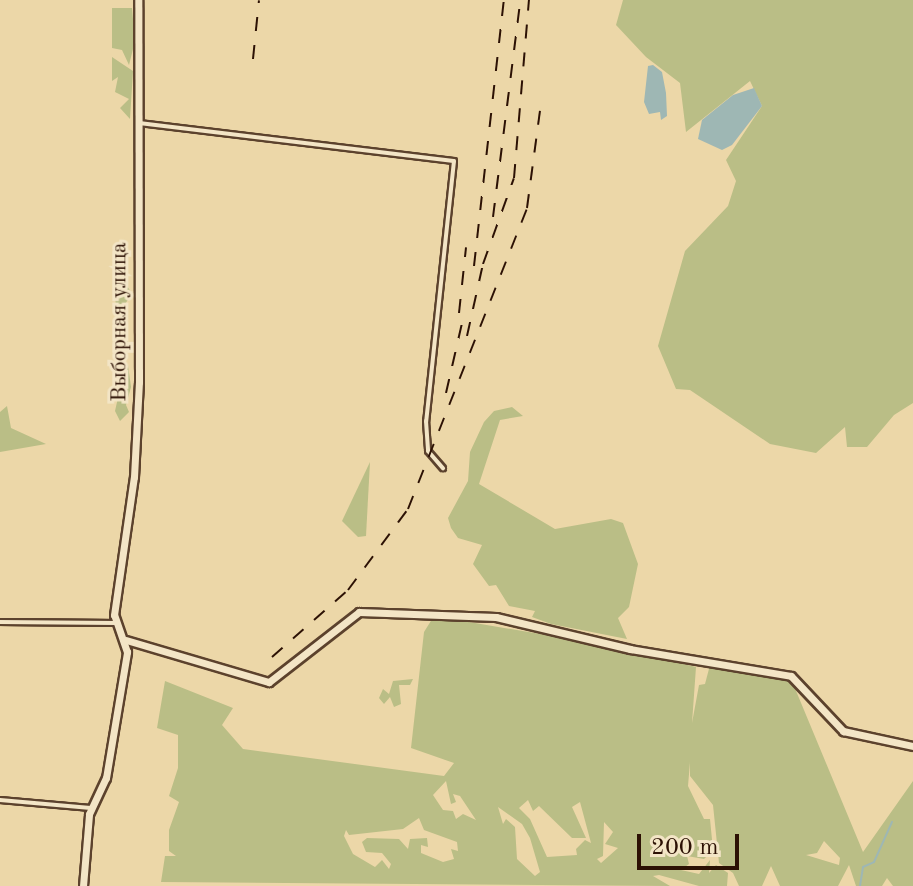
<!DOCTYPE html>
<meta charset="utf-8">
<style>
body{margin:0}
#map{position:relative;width:913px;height:886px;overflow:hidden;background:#ecd7a8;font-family:"Old Standard TT",serif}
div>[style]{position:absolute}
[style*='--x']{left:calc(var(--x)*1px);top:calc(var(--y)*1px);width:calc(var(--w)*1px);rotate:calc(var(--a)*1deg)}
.green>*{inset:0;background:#babe86}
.water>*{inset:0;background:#9eb7b4}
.stream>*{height:2px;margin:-1px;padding:0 1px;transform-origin:1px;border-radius:1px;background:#9eb7b4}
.roads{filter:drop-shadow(2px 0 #5c422d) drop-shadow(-2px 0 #5c422d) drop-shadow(0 2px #5c422d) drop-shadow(0 -2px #5c422d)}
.street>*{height:4px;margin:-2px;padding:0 2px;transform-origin:2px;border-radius:2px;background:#f3e5c6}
.secondary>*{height:7px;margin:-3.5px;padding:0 3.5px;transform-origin:3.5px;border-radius:3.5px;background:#f3e5c6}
.rail>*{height:2px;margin-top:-1px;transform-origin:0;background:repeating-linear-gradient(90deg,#2c1104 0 14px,transparent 0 28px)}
span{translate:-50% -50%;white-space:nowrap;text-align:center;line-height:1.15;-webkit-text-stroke:6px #f3e5c6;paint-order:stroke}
.street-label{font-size:22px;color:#2c1104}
.scale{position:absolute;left:637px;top:834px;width:102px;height:36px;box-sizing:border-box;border:4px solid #2c1104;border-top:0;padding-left:10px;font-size:24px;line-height:28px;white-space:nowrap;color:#2c1104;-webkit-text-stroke:6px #f3e5c6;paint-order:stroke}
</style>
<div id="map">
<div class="green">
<i style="clip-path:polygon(623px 0,913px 0,913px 403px,894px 415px,867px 447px,847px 447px,845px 427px,816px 453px,770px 444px,690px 390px,676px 389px,658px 346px,685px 251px,728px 206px,736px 181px,726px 160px,762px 106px,750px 81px,686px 132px,680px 83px,646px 57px,616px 25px)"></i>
<i style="clip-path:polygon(112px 8px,132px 8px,135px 41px,129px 65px,122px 50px,112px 48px)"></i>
<i style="clip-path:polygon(112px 57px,133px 71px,130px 119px,120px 108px,129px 99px,115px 92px,118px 77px,112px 81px)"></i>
<i style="clip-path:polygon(125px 282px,132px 294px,125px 304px,128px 343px,123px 359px,115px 298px)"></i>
<i style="clip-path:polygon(122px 362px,128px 365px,131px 387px,126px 405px,129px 412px,120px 421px,115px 411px,122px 380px,117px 364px)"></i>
<i style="clip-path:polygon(7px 406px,11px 428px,46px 444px,0 452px,0 412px)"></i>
<i style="clip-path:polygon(512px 407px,523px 416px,500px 420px,479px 484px,555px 529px,611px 519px,623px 523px,638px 564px,629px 607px,618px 618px,627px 639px,551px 624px,532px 617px,535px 611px,509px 606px,496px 585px,489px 586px,473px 564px,482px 545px,458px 538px,451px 528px,448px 518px,468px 481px,470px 452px,484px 422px,494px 411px)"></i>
<i style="clip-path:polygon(370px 462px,366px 536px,358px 537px,342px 521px)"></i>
<i style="clip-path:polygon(evenodd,434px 616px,605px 645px,696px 667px,692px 723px,699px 685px,705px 684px,710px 665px,782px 677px,794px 686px,863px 852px,913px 781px,913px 886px,893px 886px,887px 878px,882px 886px,856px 886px,849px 865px,838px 886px,780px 886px,771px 866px,762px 886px,739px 886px,733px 873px,719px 863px,713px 805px,690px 776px,690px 762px,688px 786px,704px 819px,710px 819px,713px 850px,704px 859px,687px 856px,689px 864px,681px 870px,699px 874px,710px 860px,709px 873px,716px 865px,728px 873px,727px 886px,699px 886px,659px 875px,653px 876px,670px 886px,161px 882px,165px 856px,176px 856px,169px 851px,169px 830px,179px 802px,169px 796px,178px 768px,178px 735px,157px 728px,165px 681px,233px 708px,222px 725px,243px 749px,444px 776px,454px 763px,411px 748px,424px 632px,434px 616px,446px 781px,451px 804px,456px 802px,453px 794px,460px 796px,476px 820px,463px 814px,456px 819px,453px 811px,443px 810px,433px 795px,446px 781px,434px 616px,528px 800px,533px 811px,539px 806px,572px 838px,586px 838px,572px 807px,580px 802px,591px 843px,585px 840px,576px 849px,577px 855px,547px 857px,530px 819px,519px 808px,528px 800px,434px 616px,498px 807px,522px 824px,530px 838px,540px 872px,535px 876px,517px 859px,515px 827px,506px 819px,503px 824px,498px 807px,434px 616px,419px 818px,424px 830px,457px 842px,458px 851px,451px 849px,454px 859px,443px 862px,421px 853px,421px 845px,428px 847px,427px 838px,410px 839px,408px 849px,399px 839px,367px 838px,362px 842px,366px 852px,382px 853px,391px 864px,389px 869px,382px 860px,375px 867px,353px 854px,344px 836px,346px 830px,349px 835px,403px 829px,419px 818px,434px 616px,604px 822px,613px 832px,605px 844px,618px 848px,601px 863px,597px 859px,603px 856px,604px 822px,434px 616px,824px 841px,840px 858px,839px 865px,806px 855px,817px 853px,824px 841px)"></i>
<i style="clip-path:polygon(413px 679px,410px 685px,399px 685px,401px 704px,394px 707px,390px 697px,384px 704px,379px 698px,383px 689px,389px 694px,393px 681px)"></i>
</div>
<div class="water">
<i style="clip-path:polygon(653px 65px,662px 72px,666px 93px,667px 116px,661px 120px,660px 112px,649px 114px,644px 102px,648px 66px)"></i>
<i style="clip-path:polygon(754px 88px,762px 106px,732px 145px,722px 150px,698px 139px,702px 120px,733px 95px)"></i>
</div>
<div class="stream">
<i style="--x:860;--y:886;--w:19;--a:-81"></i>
<i style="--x:863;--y:867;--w:12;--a:-24"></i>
<i style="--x:874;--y:862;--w:44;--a:-65.8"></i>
</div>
<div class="roads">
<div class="street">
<i style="--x:139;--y:123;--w:317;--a:6.9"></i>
<i style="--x:454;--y:161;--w:262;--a:96.1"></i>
<i style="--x:426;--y:421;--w:30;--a:86"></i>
<i style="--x:428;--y:451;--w:23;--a:49"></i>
<i style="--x:0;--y:622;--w:115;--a:0.5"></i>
<i style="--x:0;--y:800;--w:91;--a:5"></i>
</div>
<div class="secondary">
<i style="--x:126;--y:640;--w:149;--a:16.4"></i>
<i style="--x:269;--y:682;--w:114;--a:-37.9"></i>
<i style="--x:359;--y:612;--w:137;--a:2.1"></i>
<i style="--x:496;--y:617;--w:138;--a:13.4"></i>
<i style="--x:630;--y:649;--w:163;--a:9.5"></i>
<i style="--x:791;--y:676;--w:76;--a:46.6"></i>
<i style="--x:843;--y:731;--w:72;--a:12.1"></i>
<i style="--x:83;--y:886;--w:72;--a:-85.2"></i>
<i style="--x:89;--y:814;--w:40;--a:-65"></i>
<i style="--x:106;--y:778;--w:128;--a:-80.5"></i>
<i style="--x:127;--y:652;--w:39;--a:-109"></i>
<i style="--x:114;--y:615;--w:139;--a:-81.8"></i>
<i style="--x:134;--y:477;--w:95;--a:-87"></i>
<i style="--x:139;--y:382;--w:382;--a:-90.1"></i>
</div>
</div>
<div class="rail">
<i style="--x:253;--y:59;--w:59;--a:-84.2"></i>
<i style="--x:493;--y:217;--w:217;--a:-82.8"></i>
<i style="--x:474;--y:266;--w:268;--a:-83.6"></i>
<i style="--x:459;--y:313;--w:66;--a:-83.9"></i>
<i style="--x:467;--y:336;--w:74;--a:-77.5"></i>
<i style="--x:483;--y:264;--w:91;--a:-70.2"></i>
<i style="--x:514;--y:178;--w:179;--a:-85.2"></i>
<i style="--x:446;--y:393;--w:72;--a:-77.1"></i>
<i style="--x:272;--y:657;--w:101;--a:-41.4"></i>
<i style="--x:348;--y:590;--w:101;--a:-53.5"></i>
<i style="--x:408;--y:509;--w:324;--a:-68.4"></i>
<i style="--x:527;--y:208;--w:106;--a:-82.4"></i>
</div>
<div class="street-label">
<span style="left:120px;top:322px;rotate:-90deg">Выборная улица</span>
</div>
<div class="scale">200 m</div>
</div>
